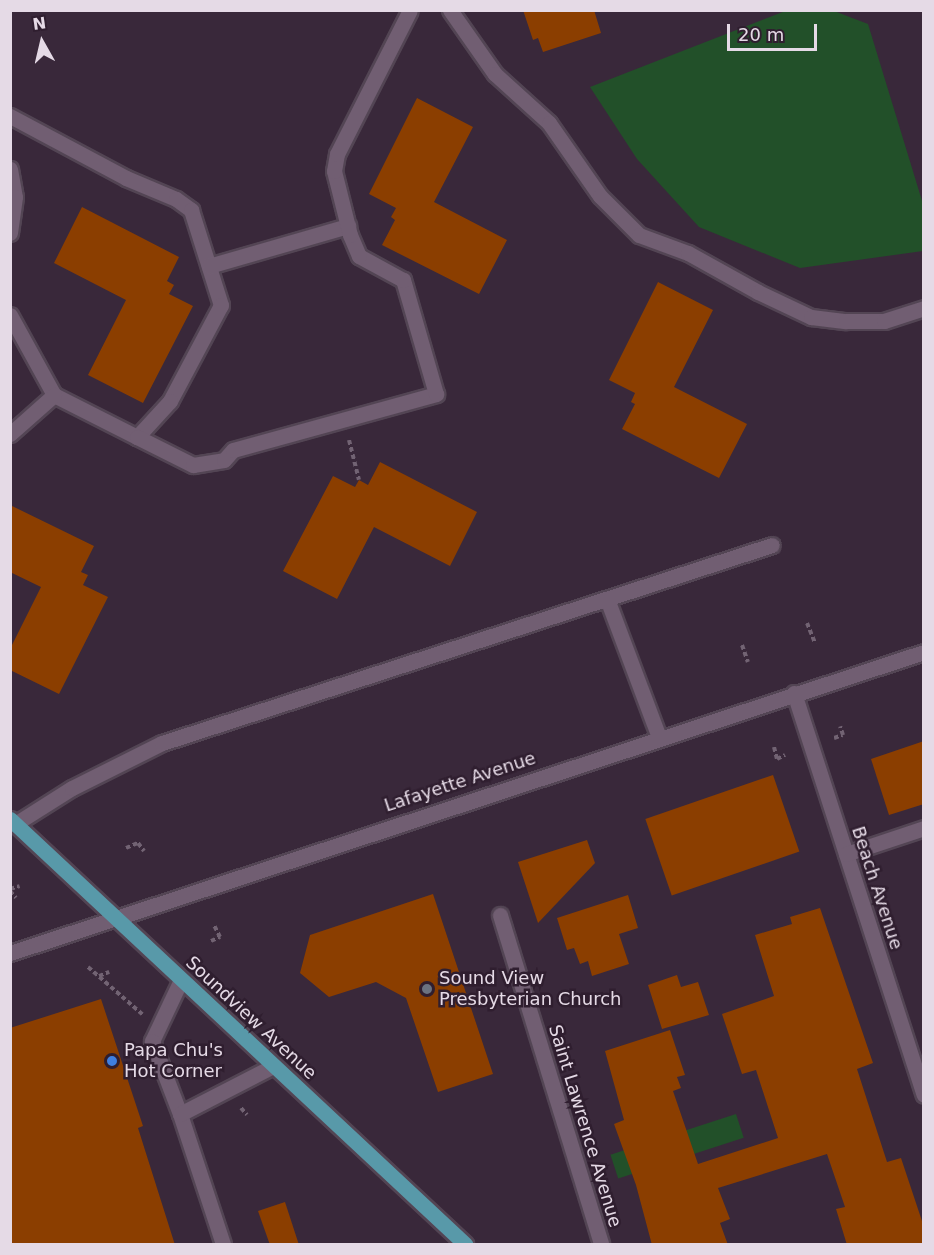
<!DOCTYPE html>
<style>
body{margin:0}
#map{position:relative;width:934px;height:1255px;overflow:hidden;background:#39283a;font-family:"DejaVu Sans",sans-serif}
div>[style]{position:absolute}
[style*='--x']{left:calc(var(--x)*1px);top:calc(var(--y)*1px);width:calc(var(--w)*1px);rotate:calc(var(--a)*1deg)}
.green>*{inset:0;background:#225029;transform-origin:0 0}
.building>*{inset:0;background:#8b3e00;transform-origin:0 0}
.path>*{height:4px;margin-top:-2px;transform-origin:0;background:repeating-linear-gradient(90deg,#726373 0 4.5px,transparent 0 7.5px)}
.roads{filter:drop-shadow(2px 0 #534554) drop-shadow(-2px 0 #534554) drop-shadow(0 2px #534554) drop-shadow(0 -2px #534554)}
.minor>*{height:15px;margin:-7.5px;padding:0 7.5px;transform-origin:7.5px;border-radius:7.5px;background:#715e72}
.major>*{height:15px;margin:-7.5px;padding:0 7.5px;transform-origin:7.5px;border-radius:7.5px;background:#5899a9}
.dots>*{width:16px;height:16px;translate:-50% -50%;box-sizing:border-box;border:3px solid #2f1e2f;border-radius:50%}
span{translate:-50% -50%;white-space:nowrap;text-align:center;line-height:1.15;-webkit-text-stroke:5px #2f1e2f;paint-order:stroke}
.street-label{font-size:18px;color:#e5dae6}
.poi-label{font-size:18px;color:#e5dae6}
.left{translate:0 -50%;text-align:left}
.frame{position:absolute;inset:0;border:12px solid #e5dae6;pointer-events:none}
.north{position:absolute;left:12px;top:12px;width:60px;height:60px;-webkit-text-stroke:4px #2f1e2f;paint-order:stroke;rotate:352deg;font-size:16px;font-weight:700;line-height:24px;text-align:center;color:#e5dae6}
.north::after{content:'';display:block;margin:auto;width:21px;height:27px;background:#e5dae6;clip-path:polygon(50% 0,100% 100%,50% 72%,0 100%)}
.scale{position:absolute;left:727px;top:24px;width:90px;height:27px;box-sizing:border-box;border:3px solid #e5dae6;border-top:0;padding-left:8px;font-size:18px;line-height:21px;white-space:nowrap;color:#e5dae6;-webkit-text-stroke:4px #2f1e2f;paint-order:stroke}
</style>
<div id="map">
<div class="green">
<i style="clip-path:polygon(788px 10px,834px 11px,868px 24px,923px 204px,923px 251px,800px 268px,699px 227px,637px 159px,590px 87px)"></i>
<i style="left:736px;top:1114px;width:25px;height:132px;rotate:72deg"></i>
</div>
<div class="building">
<i style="clip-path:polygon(523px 10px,594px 10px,601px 33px,543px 52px,538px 38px,533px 40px)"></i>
<i style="clip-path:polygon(417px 98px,473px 127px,434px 202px,507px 240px,479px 294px,382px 245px,395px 220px,391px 217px,396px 208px,369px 194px)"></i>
<i style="clip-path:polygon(82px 207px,179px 257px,167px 281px,174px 285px,169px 294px,193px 306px,143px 403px,88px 375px,126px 300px,54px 263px)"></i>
<i style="clip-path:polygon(658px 282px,713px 310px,674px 387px,747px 424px,719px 478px,622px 429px,635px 404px,631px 402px,635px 393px,609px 380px)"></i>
<i style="clip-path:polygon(380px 462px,477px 512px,450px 566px,374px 527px,337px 599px,283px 571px,333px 476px,355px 487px,359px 480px,368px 485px)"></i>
<i style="clip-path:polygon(10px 505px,94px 546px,81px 572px,88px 575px,83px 585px,108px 597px,59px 694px,10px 670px,10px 649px,41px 587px,10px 572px)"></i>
<i style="clip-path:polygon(924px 741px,924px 804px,889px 815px,871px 759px)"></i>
<i style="left:773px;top:775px;width:81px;height:135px;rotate:71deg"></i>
<i style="clip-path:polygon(587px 840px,595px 863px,538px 923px,518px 862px)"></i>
<i style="clip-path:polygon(433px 894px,493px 1074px,438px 1092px,406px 998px,376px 982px,329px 997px,300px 973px,310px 935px)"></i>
<i style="clip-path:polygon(628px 895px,638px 928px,619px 934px,629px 964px,592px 976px,588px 961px,580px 964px,574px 948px,567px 950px,557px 918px)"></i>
<i style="clip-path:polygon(820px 908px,873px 1063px,857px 1069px,887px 1162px,901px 1158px,924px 1227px,924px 1245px,847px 1245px,836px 1209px,845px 1207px,827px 1154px,718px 1188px,730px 1219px,720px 1223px,728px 1245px,652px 1245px,636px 1185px,614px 1124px,624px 1120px,605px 1051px,670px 1030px,685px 1075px,677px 1077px,681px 1088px,673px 1091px,698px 1164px,778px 1138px,756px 1070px,742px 1074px,722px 1014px,774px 996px,755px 935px,792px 924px,790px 917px)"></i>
<i style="clip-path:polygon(677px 975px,681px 987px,698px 982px,709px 1015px,662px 1029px,648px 985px)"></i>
<i style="clip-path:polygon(101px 999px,143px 1126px,138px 1128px,175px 1245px,10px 1245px,10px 1028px)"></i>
<i style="clip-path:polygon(285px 1202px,299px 1245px,270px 1245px,258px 1211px)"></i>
</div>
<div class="path">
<i style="--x:349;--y:440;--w:41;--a:76"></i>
<i style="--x:807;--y:623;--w:22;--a:68"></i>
<i style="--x:742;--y:645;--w:18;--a:71"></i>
<i style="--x:834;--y:738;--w:9;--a:-18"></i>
<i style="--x:843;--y:735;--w:9;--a:-108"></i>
<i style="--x:774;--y:747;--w:12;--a:76"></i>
<i style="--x:777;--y:759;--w:9;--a:-27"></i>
<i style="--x:126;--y:848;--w:13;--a:-23"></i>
<i style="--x:138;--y:843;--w:10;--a:53"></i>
<i style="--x:10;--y:889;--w:10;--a:-17"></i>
<i style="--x:10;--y:891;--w:9;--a:49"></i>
<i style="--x:211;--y:941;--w:10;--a:-24"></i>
<i style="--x:220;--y:937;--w:13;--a:-117"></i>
<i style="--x:88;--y:967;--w:72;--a:41"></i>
<i style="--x:99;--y:976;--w:11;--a:-22"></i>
<i style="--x:188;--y:1077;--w:16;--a:-7"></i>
<i style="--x:241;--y:1108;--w:9;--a:49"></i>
</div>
<div class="roads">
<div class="minor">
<i style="--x:450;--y:10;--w:78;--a:54.9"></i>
<i style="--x:495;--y:74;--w:73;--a:42.2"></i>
<i style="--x:549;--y:123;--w:89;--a:55.1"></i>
<i style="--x:600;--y:196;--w:55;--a:45"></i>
<i style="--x:639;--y:235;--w:52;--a:20.2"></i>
<i style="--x:688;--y:253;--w:80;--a:29.1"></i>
<i style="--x:758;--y:292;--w:59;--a:25.3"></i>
<i style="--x:811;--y:317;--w:35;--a:7"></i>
<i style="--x:846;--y:321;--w:38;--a:0"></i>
<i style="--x:884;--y:321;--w:42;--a:-18"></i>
<i style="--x:10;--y:116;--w:132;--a:28.1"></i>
<i style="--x:126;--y:178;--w:54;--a:22.8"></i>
<i style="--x:176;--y:199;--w:19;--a:36"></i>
<i style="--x:191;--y:210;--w:100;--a:72.5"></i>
<i style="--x:221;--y:305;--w:109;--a:118"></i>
<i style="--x:170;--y:401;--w:49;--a:132.5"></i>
<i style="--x:137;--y:437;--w:93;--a:-153.2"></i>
<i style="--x:54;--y:395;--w:91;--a:-118.8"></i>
<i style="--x:10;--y:169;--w:28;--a:80"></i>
<i style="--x:15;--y:197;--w:36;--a:98"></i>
<i style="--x:209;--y:266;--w:145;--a:-16.1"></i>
<i style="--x:10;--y:434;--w:59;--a:-41.6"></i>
<i style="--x:137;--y:437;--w:63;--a:26.6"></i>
<i style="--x:193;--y:465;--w:31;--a:-9"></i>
<i style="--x:224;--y:460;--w:13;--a:-48"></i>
<i style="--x:233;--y:450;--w:211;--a:-15.4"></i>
<i style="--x:436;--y:394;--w:119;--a:-106.1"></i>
<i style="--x:403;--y:280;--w:50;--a:-151.4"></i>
<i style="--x:359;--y:256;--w:23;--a:-113"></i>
<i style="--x:350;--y:235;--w:66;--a:-104"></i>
<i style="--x:334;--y:171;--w:17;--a:-80"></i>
<i style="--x:337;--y:154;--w:161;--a:-63.1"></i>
<i style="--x:607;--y:599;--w:147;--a:69.4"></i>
<i style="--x:794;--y:693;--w:422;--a:72.1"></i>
<i style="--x:15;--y:824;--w:67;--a:-32.3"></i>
<i style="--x:72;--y:788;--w:101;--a:-26.6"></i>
<i style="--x:162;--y:743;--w:641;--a:-17.98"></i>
<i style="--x:846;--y:854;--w:82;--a:-18.4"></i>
<i style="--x:500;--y:915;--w:344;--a:72.9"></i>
<i style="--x:10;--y:953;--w:962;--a:-18.23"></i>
<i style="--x:181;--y:980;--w:68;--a:115.4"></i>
<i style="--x:152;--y:1041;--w:78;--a:69"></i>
<i style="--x:180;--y:1114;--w:137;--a:71.7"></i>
<i style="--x:180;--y:1114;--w:105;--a:-27.3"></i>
</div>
<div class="major">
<i style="--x:10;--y:819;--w:623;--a:43.05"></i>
</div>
</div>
<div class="dots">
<i style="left:427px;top:989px;background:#6b7280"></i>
<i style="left:112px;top:1061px;background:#3f7fe0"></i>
</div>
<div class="street-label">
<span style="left:460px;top:782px;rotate:-18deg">Lafayette Avenue</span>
<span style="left:877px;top:888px;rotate:72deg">Beach Avenue</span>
<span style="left:251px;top:1018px;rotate:43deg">Soundview Avenue</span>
<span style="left:585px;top:1126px;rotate:73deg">Saint Lawrence Avenue</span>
</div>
<div class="poi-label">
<span class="left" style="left:439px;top:989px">Sound View<br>Presbyterian Church</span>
<span class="left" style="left:124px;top:1061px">Papa Chu's<br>Hot Corner</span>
</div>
<div class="frame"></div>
<div class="north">N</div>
<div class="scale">20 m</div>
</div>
